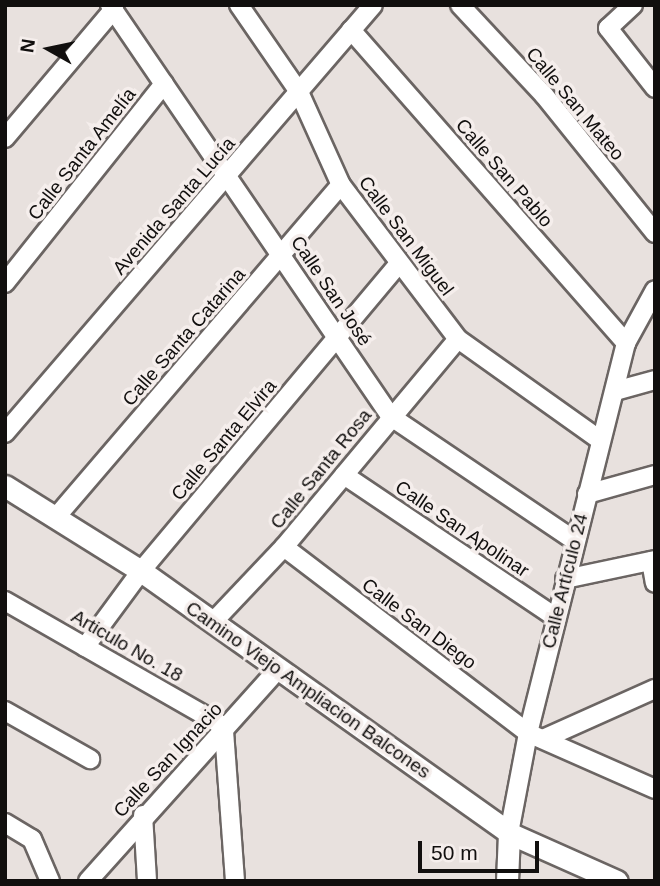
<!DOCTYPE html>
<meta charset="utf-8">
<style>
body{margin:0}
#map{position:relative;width:660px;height:886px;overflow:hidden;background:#e8e1de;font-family:Arial,sans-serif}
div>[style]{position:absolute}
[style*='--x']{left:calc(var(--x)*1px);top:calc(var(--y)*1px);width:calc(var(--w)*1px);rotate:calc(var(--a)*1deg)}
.roads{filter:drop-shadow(2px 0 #6b6563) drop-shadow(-2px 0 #6b6563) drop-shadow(0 2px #6b6563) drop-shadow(0 -2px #6b6563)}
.minor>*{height:18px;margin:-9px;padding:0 9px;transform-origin:9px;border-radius:9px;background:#fff}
.tertiary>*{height:21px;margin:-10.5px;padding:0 10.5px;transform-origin:10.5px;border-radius:10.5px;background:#fff}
span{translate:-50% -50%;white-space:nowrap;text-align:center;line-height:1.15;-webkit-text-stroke:7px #f5eeec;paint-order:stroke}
.street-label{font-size:19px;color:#110f0e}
.frame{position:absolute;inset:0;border:7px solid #110f0e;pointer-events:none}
.north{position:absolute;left:14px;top:14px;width:70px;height:70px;-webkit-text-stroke:5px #f5eeec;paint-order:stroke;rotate:279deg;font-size:19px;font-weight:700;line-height:28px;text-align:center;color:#110f0e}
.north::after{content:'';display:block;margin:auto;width:24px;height:32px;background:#110f0e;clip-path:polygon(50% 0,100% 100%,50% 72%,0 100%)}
.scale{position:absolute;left:418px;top:841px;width:121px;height:32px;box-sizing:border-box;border:4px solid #110f0e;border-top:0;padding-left:9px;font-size:21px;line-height:24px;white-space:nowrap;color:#110f0e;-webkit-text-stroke:5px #f5eeec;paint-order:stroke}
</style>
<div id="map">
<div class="roads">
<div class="minor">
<i style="--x:110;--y:5;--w:497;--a:55.7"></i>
<i style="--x:390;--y:416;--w:223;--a:34"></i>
<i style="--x:239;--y:5;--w:106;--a:55.4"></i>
<i style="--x:299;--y:92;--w:102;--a:65.7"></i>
<i style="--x:341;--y:185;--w:193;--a:52.8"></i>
<i style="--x:458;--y:339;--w:174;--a:35.4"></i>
<i style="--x:460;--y:5;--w:123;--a:47"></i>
<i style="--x:544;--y:95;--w:177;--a:51.2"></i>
<i style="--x:633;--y:5;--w:34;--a:137"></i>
<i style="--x:608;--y:28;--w:76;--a:51.9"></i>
<i style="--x:351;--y:30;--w:417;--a:48.7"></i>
<i style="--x:5;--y:138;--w:169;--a:-49.8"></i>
<i style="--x:5;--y:283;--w:255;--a:-51.4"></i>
<i style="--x:615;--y:391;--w:41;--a:-15.4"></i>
<i style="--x:5;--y:433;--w:564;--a:-49.31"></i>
<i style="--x:344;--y:475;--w:254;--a:33.9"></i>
<i style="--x:587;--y:494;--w:71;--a:-15.6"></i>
<i style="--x:57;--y:516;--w:436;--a:-49.4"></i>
<i style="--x:284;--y:547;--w:307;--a:37.3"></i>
<i style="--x:528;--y:733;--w:139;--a:23.8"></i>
<i style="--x:651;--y:561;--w:22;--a:80"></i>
<i style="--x:565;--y:579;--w:92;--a:-11.9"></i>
<i style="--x:5;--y:601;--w:245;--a:29.8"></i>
<i style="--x:218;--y:723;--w:10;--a:53"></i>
<i style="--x:224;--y:731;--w:150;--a:85.8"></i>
<i style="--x:213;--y:622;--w:103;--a:-46.6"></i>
<i style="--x:284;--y:547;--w:271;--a:-50.1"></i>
<i style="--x:85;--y:647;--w:94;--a:-53.6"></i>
<i style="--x:141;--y:571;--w:401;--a:-50"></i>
<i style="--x:5;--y:711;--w:98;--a:29.5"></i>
<i style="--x:543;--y:739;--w:123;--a:-24.1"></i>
<i style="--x:143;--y:815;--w:66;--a:86.5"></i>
<i style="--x:5;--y:823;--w:31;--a:31"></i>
<i style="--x:32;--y:839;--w:46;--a:66.8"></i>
<i style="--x:509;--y:833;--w:102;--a:-79.2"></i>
<i style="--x:528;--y:733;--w:402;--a:-75.9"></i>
<i style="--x:626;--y:343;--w:60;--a:-61.3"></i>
<i style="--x:88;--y:881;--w:286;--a:-48.1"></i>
</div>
<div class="tertiary">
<i style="--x:5;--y:486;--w:160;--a:32"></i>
<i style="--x:141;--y:571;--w:452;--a:35.4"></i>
<i style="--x:509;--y:833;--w:118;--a:24"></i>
<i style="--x:507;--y:881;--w:48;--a:-87.6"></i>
</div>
</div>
<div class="street-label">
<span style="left:575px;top:104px;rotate:50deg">Calle San Mateo</span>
<span style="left:82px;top:154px;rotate:-52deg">Calle Santa Amelía</span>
<span style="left:504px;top:173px;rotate:49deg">Calle San Pablo</span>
<span style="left:174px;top:206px;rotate:-49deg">Avenida Santa Lucía</span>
<span style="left:406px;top:236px;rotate:53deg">Calle San Miguel</span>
<span style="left:331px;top:291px;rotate:56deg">Calle San José</span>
<span style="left:184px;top:337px;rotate:-49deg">Calle Santa Catarina</span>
<span style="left:224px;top:440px;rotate:-50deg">Calle Santa Elvira</span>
<span style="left:321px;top:469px;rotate:-51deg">Calle Santa Rosa</span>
<span style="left:462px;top:529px;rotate:34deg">Calle San Apolinar</span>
<span style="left:565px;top:581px;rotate:-76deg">Calle Artículo 24</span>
<span style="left:419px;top:624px;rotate:37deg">Calle San Diego</span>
<span style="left:127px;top:646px;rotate:30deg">Articulo No. 18</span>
<span style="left:308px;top:690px;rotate:35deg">Camino Viejo Ampliacion Balcones</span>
<span style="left:168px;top:760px;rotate:-47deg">Calle San Ignacio</span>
</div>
<div class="frame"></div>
<div class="north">N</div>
<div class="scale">50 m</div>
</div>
